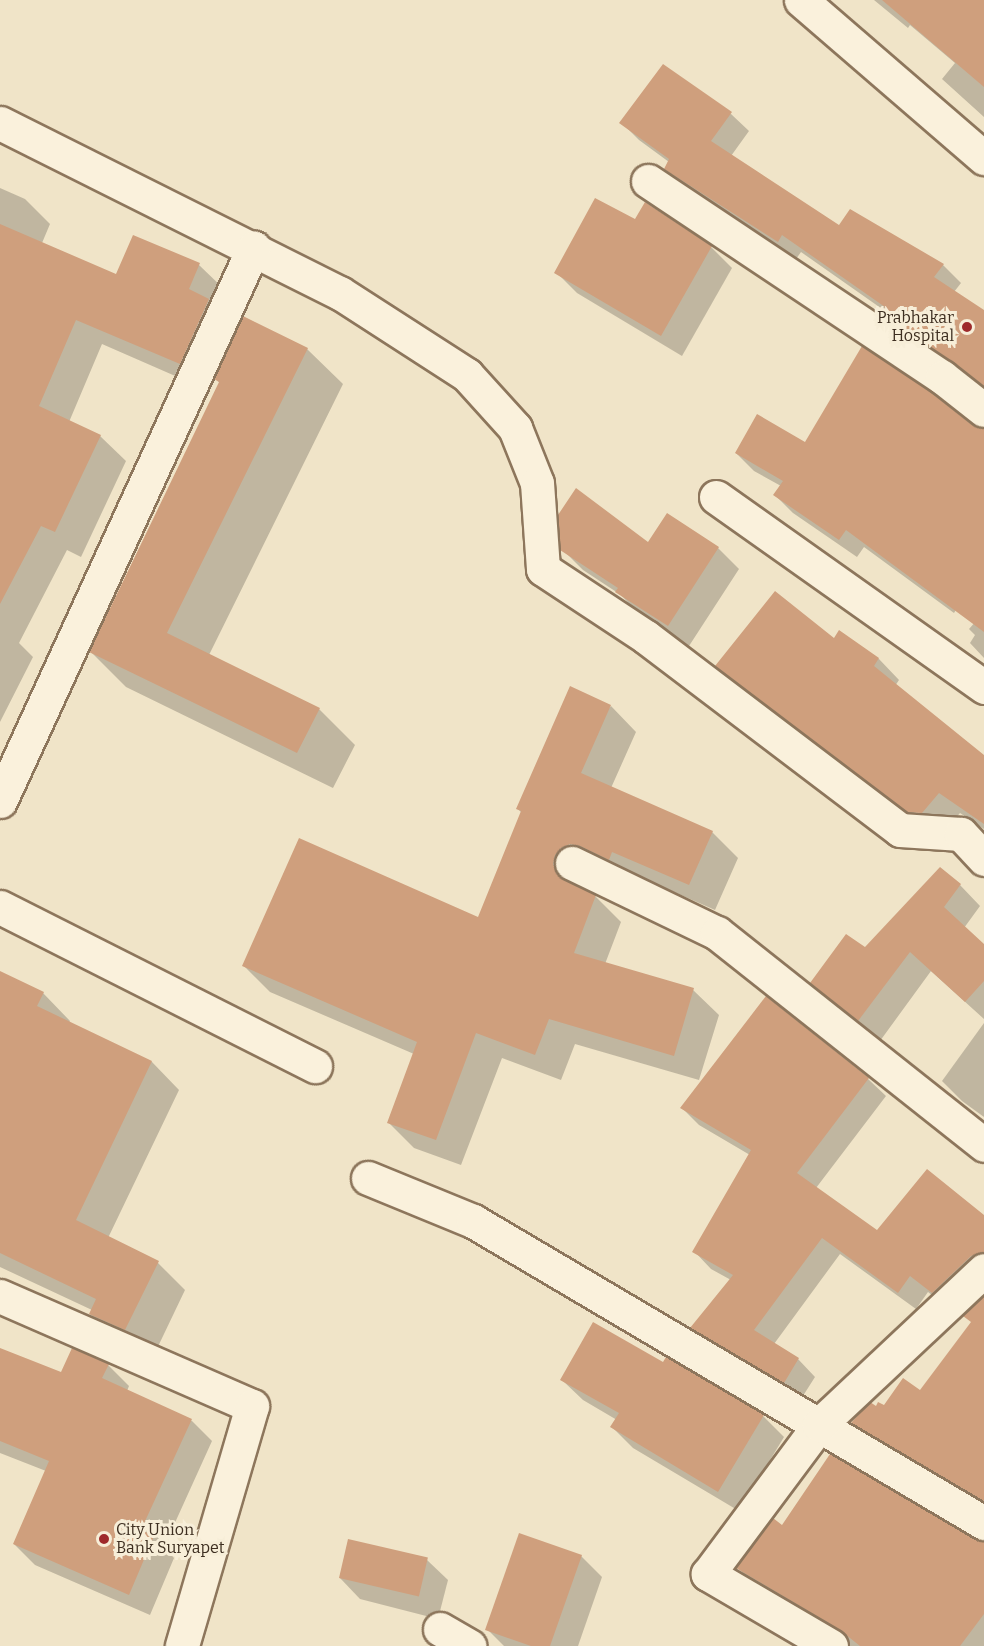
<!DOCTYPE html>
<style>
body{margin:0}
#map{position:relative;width:984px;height:1646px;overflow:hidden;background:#f0e4c8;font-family:Bitter,serif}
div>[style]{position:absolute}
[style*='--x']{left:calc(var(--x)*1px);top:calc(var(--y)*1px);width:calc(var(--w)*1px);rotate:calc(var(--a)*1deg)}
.shadow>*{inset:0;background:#0003}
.building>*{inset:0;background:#cf9f7d;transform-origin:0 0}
.roads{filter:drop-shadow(2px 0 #8d765c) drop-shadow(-2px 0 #8d765c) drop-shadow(0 2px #8d765c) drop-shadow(0 -2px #8d765c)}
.minor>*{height:33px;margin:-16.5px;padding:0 16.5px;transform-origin:16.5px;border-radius:16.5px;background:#faf1dc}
.dots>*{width:16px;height:16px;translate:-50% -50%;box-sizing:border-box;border:3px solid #f7eed8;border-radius:50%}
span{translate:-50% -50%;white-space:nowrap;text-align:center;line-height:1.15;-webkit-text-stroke:6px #f7eed8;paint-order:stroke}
.poi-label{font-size:16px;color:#3d2e20}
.right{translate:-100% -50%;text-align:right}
.left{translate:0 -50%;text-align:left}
</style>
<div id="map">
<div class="shadow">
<i style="clip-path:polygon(874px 0,984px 0,984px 117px,942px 79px,955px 63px,910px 25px,908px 28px)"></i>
<i style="clip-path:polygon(731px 114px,749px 131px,731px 156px,840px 227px,851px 211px,943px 265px,961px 283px,954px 292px,984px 312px,984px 389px,901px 332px,883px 314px,885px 311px,801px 252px,796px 259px,684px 187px,666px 169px,669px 162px,639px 140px,621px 122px)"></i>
<i style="clip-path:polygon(0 188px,25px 199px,50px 224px,42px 243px,117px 276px,199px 265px,225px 290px,205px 389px,102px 344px,69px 422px,100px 436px,126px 461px,81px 557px,67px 550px,19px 643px,33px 657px,0 722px)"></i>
<i style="clip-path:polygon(636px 221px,711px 247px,732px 268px,682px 356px,577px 293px,556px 272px)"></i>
<i style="clip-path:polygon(862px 348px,980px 430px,984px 430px,984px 563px,954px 613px,864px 547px,857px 557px,793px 513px,775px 495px,781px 486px,754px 471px,736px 453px,805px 444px)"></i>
<i style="clip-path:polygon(307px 349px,343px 384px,209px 655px,319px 709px,355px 745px,333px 788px,126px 687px,91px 652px,220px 383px,216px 379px)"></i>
<i style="clip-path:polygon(649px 544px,718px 548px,739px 569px,689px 646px,638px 613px,621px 595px,583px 570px,562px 549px)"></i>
<i style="clip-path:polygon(984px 612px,984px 658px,970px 643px,975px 635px,969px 629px)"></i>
<i style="clip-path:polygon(840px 632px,879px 659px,899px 680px,895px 686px,984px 757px,984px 829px,960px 813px,943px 833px,929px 832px,737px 686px,717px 666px,834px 640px)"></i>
<i style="clip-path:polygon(611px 706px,636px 732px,611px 788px,712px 832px,738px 858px,715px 910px,638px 876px,635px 885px,581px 880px,579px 888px,595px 896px,621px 922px,605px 964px,693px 990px,719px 1015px,699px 1080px,575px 1044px,561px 1080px,502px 1058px,461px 1165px,414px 1148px,388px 1122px,414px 1054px,270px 992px,244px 966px,478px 919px,522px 813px,517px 808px)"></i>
<i style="clip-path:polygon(960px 885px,980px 906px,964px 928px,984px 946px,984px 1019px,931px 971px,880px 1041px,833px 1003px,812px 983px)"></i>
<i style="clip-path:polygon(0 973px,43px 993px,70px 1021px,69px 1023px,152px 1062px,179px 1090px,108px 1238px,158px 1263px,185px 1290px,153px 1357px,118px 1341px,90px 1314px,92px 1310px,0 1267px)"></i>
<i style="clip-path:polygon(766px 998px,868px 1079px,886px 1096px,816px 1188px,878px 1232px,984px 1217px,984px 1280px,950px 1309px,928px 1292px,916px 1309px,840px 1254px,774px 1344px,798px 1359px,815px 1377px,801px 1399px,709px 1345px,692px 1327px,731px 1280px,711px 1269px,694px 1251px,750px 1155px,699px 1125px,682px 1108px)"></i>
<i style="clip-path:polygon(984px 1023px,984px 1117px,962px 1101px,942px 1081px)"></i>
<i style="clip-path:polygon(984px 1296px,984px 1507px,870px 1440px,853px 1423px,877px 1408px,920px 1392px,972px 1323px)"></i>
<i style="clip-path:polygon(0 1350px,62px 1374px,108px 1365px,129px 1386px,127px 1391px,192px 1421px,212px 1441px,164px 1547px,174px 1558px,150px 1615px,35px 1565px,14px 1544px,46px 1471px,0 1453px)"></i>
<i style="clip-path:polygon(667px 1359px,763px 1416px,784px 1437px,739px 1511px,633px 1448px,612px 1427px,617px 1420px,583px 1400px,562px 1380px,663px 1364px)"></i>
<i style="clip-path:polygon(782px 1527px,984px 1546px,984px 1646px,850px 1646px,850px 1642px,759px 1588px,738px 1568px)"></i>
<i style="clip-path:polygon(581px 1556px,602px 1577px,578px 1646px,504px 1646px,487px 1629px)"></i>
<i style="clip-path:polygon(427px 1560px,448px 1580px,438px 1619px,360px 1599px,340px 1578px)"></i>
</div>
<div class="building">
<i style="clip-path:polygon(882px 0,984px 0,984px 87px)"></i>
<i style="clip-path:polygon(663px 64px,732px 112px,711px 141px,839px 225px,850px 209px,944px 264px,934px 277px,984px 310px,984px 386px,881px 314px,885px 307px,782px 235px,778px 242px,664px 169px,669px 159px,619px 123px)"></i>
<i style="clip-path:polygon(595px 198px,635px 219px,645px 202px,712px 246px,661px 336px,554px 273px)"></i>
<i style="clip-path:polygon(0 224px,116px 274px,133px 235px,200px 263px,189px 289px,209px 299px,180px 364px,76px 320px,39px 406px,101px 435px,55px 532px,41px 526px,0 604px)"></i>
<i style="clip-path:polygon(243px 316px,308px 348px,167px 633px,320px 708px,297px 753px,89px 652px,219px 382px,214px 379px)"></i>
<i style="clip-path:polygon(862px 346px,931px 392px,972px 425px,984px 428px,984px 632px,846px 530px,839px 540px,773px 495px,783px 481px,735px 453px,757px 414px,805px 442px)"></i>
<i style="clip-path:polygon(576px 488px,648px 542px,667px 513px,719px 547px,668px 626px,615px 592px,618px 588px,560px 550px,558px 515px)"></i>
<i style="clip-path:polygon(775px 591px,834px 638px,839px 630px,879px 658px,874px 666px,984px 755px,984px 824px,939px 793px,922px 813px,907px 812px,715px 666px)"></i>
<i style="clip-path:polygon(570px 686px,611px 705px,581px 773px,713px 831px,689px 885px,612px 852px,609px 860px,580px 846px,570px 844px,561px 848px,555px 855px,553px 864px,557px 874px,596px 895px,574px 953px,694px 988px,674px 1056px,549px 1019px,535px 1055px,476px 1033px,436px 1140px,387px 1123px,417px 1042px,242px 966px,299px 838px,478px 917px,521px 811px,516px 809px)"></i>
<i style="clip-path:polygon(940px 867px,961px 884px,944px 907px,984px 944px,984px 981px,965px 1002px,910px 952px,858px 1021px,810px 983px,846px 934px,865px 947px)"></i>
<i style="clip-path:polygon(0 971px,44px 992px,37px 1006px,152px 1061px,76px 1220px,159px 1261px,125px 1330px,89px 1314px,96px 1299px,0 1253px)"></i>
<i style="clip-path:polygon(766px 996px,869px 1078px,797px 1173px,877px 1230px,927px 1169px,984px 1215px,984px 1252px,971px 1256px,932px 1293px,910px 1276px,898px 1293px,822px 1238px,754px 1330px,799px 1358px,784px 1383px,690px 1328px,733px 1275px,692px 1252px,751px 1150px,680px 1108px)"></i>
<i style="clip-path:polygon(984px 1296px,984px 1501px,851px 1423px,870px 1402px,876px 1406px,878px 1402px,884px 1405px,903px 1378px,920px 1390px,971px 1322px,963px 1316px)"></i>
<i style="clip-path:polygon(593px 1322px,663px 1362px,666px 1357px,764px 1415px,718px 1492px,610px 1427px,619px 1413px,560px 1380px)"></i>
<i style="clip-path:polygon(0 1348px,61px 1372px,72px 1348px,109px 1364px,102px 1378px,192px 1419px,141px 1530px,154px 1536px,129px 1595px,13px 1544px,49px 1461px,0 1441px)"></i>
<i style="clip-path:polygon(830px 1454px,974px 1539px,984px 1542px,984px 1614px,960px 1646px,860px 1646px,840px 1630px,736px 1568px,773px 1518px,782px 1525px)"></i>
<i style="clip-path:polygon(519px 1533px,582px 1555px,550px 1646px,531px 1646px,485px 1630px)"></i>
<i style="left:348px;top:1539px;width:82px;height:40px;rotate:13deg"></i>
</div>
<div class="roads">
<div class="minor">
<i style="--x:801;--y:0;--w:242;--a:40.8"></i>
<i style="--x:0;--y:123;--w:380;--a:26.6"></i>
<i style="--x:340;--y:293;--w:151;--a:32.8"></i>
<i style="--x:467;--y:375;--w:72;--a:47.8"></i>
<i style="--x:515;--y:428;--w:59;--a:68.2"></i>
<i style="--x:537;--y:483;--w:86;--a:86"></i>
<i style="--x:543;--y:569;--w:123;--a:33.4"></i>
<i style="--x:646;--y:637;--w:319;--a:37.2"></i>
<i style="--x:900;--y:830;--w:61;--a:3.8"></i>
<i style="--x:961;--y:834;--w:34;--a:47"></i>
<i style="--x:648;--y:181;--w:353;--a:33.7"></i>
<i style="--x:942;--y:377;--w:53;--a:38.2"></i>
<i style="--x:716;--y:497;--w:329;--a:35.3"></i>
<i style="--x:0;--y:801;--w:609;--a:-65.37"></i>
<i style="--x:572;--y:863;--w:161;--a:25.8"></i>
<i style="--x:717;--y:933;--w:341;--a:38.4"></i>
<i style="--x:0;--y:907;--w:353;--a:26.8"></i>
<i style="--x:368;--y:1178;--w:113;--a:22.3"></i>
<i style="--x:473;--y:1221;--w:594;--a:30.58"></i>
<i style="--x:0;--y:1296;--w:275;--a:23.6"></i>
<i style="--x:252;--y:1406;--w:250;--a:106.3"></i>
<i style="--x:440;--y:1629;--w:34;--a:30"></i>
<i style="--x:831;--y:1646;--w:143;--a:-149.7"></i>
<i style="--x:708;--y:1574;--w:186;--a:-53.3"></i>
<i style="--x:819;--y:1425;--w:226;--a:-43.2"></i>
</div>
</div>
<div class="dots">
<i style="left:967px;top:327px;background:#9e2a2b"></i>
<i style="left:104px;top:1539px;background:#9e2a2b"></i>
</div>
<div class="poi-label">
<span class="right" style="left:954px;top:327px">Prabhakar<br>Hospital</span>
<span class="left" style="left:116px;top:1539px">City Union<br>Bank Suryapet</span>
</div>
</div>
